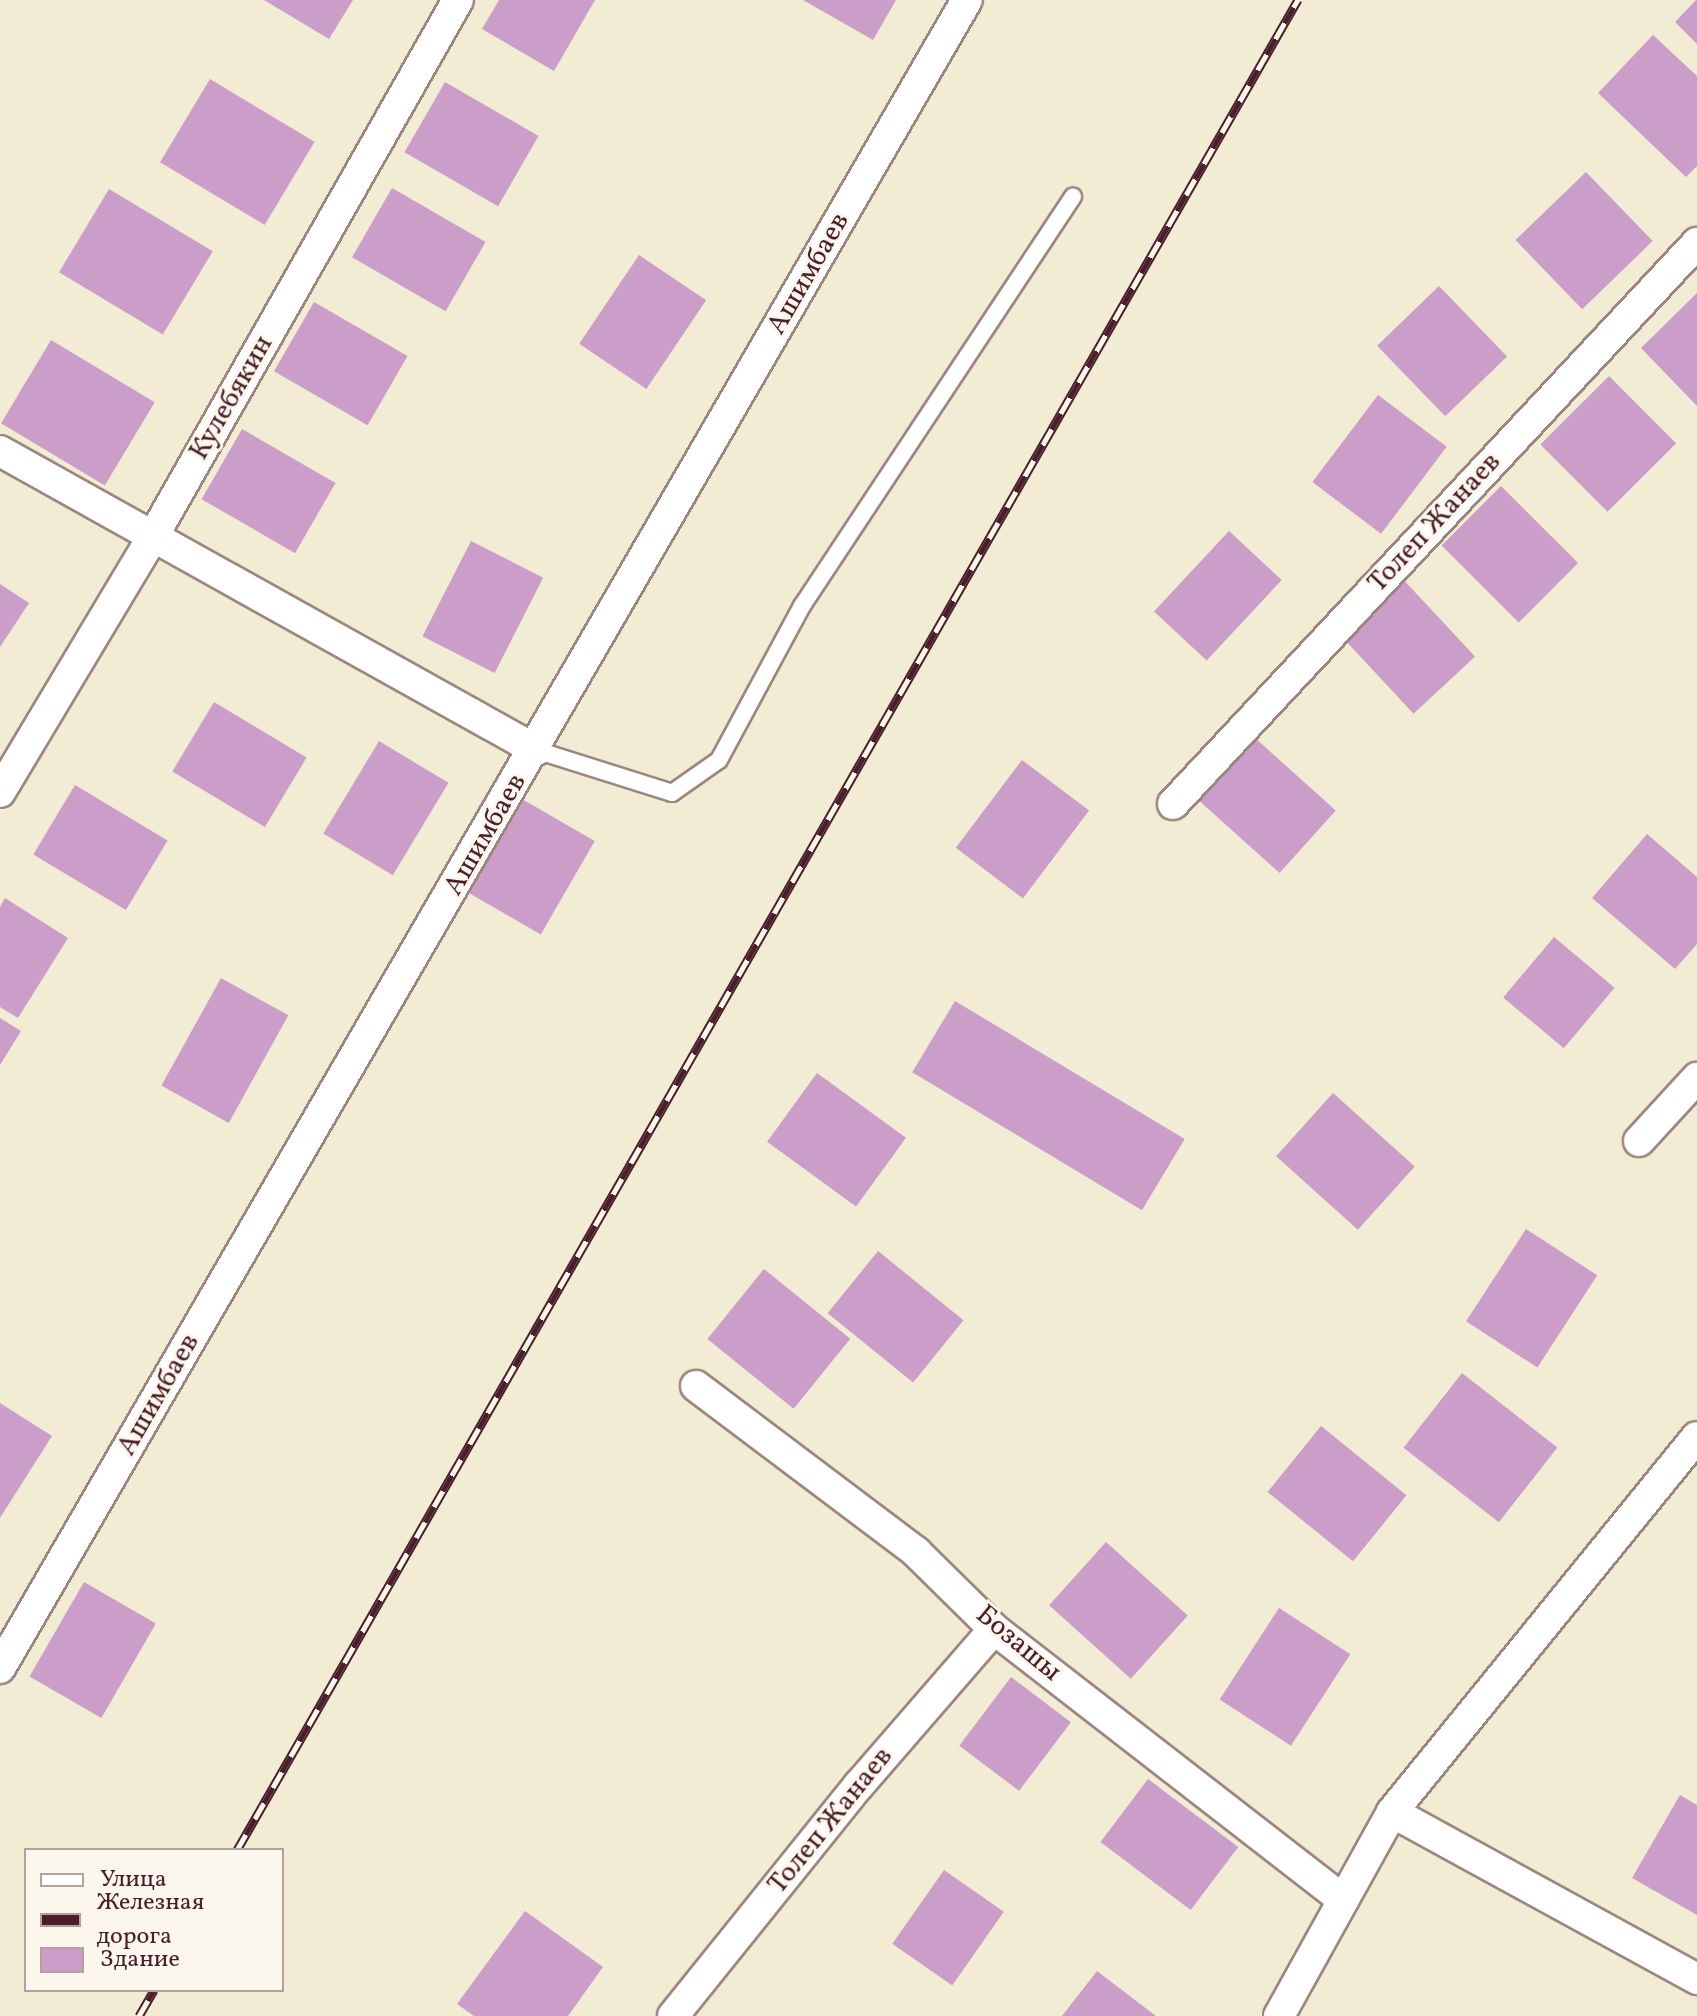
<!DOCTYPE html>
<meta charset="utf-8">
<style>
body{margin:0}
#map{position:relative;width:1697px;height:2016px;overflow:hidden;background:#f2ecd5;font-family:Vollkorn,serif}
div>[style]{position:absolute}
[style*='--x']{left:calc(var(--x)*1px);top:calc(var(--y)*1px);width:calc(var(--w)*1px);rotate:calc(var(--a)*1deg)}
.building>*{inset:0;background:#ca9ec8;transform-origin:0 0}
.roads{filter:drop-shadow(2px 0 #9e8680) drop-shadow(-2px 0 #9e8680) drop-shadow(0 2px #9e8680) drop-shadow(0 -2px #9e8680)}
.service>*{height:16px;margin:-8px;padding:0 8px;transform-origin:8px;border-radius:8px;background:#fff}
.minor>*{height:30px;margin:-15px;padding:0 15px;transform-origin:15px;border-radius:15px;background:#fff}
.rail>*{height:9px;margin-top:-4.5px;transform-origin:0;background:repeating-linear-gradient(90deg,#fbf7ec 0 18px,#4a1f2b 0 36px);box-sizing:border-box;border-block:2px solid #4a1f2b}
span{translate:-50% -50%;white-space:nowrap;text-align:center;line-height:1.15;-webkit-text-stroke:6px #fbf7ec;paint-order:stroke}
.street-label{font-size:28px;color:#4a1f2b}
.legend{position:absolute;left:24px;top:1848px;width:260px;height:144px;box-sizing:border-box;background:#fbf7ec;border:2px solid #b4a19f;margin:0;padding:10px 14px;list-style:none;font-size:24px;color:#4a1f2b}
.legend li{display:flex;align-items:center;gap:16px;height:40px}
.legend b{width:40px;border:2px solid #b4a19f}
</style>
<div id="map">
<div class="building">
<i style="clip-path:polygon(264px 0,353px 0,329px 39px)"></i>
<i style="clip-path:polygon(499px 0,595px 0,554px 71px,482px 29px)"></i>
<i style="clip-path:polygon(803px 0,896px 0,873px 40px)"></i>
<i style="clip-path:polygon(1696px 0,1697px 0,1697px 44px,1675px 22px)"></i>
<i style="clip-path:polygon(1653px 35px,1697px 76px,1697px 166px,1686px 177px,1598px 93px)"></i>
<i style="left:210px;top:79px;width:122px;height:97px;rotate:31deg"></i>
<i style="left:445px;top:82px;width:108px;height:81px;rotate:30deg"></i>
<i style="left:1586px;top:172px;width:96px;height:98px;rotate:46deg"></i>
<i style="left:392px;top:188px;width:108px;height:80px;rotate:30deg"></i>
<i style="left:109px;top:189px;width:121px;height:97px;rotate:31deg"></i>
<i style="left:639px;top:255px;width:81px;height:107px;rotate:34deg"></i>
<i style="left:1439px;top:286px;width:98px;height:86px;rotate:46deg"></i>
<i style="clip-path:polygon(1697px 293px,1697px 406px,1641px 348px)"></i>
<i style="left:314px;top:302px;width:108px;height:80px;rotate:30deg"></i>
<i style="left:51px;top:340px;width:121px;height:97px;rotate:31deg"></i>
<i style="left:1609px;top:376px;width:95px;height:97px;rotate:45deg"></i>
<i style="left:1378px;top:395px;width:86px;height:109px;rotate:37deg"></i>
<i style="left:242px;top:429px;width:108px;height:81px;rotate:30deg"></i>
<i style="left:1501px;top:486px;width:109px;height:84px;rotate:45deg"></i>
<i style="left:1229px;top:531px;width:72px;height:110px;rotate:43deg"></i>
<i style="left:471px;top:541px;width:81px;height:107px;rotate:27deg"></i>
<i style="left:1400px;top:576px;width:110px;height:84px;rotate:47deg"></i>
<i style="clip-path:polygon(0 584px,29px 603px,0 647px)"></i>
<i style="left:214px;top:702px;width:108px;height:81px;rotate:31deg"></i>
<i style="left:1254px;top:737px;width:110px;height:84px;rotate:42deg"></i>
<i style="left:379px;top:741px;width:81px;height:108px;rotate:31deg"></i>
<i style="left:1022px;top:760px;width:84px;height:110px;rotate:37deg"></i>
<i style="left:75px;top:785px;width:108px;height:81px;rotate:31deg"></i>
<i style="left:522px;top:799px;width:84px;height:108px;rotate:30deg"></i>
<i style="clip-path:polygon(1647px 834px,1697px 877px,1697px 944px,1675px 969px,1592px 898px)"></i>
<i style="clip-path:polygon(5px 898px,68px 938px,18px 1018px,0 1007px,0 907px)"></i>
<i style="left:1554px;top:937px;width:79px;height:79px;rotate:40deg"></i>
<i style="left:221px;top:978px;width:77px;height:123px;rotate:29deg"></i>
<i style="left:955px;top:1001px;width:268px;height:83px;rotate:31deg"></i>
<i style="clip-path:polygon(0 1018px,21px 1031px,0 1065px)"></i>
<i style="left:817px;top:1073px;width:110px;height:85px;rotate:36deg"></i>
<i style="left:1333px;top:1093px;width:110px;height:85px;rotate:42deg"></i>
<i style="left:1526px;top:1229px;width:85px;height:110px;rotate:33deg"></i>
<i style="left:878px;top:1251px;width:110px;height:80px;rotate:39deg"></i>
<i style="left:764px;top:1269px;width:111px;height:90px;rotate:39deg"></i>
<i style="left:1462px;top:1373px;width:121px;height:95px;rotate:38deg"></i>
<i style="clip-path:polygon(0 1403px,52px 1436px,0 1518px)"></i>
<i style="left:1321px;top:1426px;width:110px;height:85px;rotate:39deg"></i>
<i style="left:1106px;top:1542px;width:110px;height:85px;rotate:42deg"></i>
<i style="left:84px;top:1582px;width:83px;height:109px;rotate:30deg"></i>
<i style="left:1279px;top:1608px;width:85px;height:109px;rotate:33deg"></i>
<i style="left:1011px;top:1677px;width:75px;height:86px;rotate:37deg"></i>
<i style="left:1148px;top:1779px;width:113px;height:79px;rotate:37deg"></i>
<i style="clip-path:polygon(1680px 1795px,1697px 1805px,1697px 1915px,1632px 1878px)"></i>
<i style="left:944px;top:1870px;width:73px;height:90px;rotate:35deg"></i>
<i style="clip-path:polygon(525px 1911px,603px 1967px,568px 2016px,474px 2016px,457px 2004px)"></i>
<i style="clip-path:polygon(1097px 1971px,1156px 2016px,1062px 2016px)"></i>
</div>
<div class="roads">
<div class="service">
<i style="--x:536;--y:750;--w:143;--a:17.5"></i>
<i style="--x:672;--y:793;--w:57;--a:-35.1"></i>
<i style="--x:719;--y:760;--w:175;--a:-61.7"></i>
<i style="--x:802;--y:606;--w:491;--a:-56.5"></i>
</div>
<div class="minor">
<i style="--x:0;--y:451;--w:614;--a:29.15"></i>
<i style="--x:0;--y:792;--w:294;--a:-59.1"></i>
<i style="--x:151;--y:540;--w:621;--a:-60.38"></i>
<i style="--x:1173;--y:804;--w:768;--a:-46.95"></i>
<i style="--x:1639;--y:1141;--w:86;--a:-47.4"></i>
<i style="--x:696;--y:1386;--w:276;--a:37"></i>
<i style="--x:916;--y:1552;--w:110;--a:44.6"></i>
<i style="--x:994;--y:1629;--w:442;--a:37.8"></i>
<i style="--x:0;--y:1668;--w:1928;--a:-59.9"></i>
<i style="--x:1392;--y:1812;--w:483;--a:-50.9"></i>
<i style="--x:673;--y:2016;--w:297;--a:-51.2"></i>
<i style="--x:859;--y:1785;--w:206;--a:-49.1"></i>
<i style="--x:1279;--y:2016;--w:233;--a:-61"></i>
<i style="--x:1392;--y:1812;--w:348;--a:28.7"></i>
</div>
</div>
<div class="rail">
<i style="--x:237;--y:1850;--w:2133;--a:-60.17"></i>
<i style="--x:139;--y:2016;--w:30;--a:-60"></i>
</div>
<div class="street-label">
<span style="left:809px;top:274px;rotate:-60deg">Ашимбаев</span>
<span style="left:232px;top:398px;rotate:-60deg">Кулебякин</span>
<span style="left:1435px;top:523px;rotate:-47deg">Толеп Жанаев</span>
<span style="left:486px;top:835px;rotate:-60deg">Ашимбаев</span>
<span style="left:159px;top:1395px;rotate:-60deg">Ашимбаев</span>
<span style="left:1018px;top:1644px;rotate:40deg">Бозашы</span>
<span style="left:831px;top:1821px;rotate:-51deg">Толеп Жанаев</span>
</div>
<ul class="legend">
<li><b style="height:10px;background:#fff"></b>Улица</li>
<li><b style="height:10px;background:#4a1f2b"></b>Железная дорога</li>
<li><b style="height:22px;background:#ca9ec8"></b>Здание</li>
</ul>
</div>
